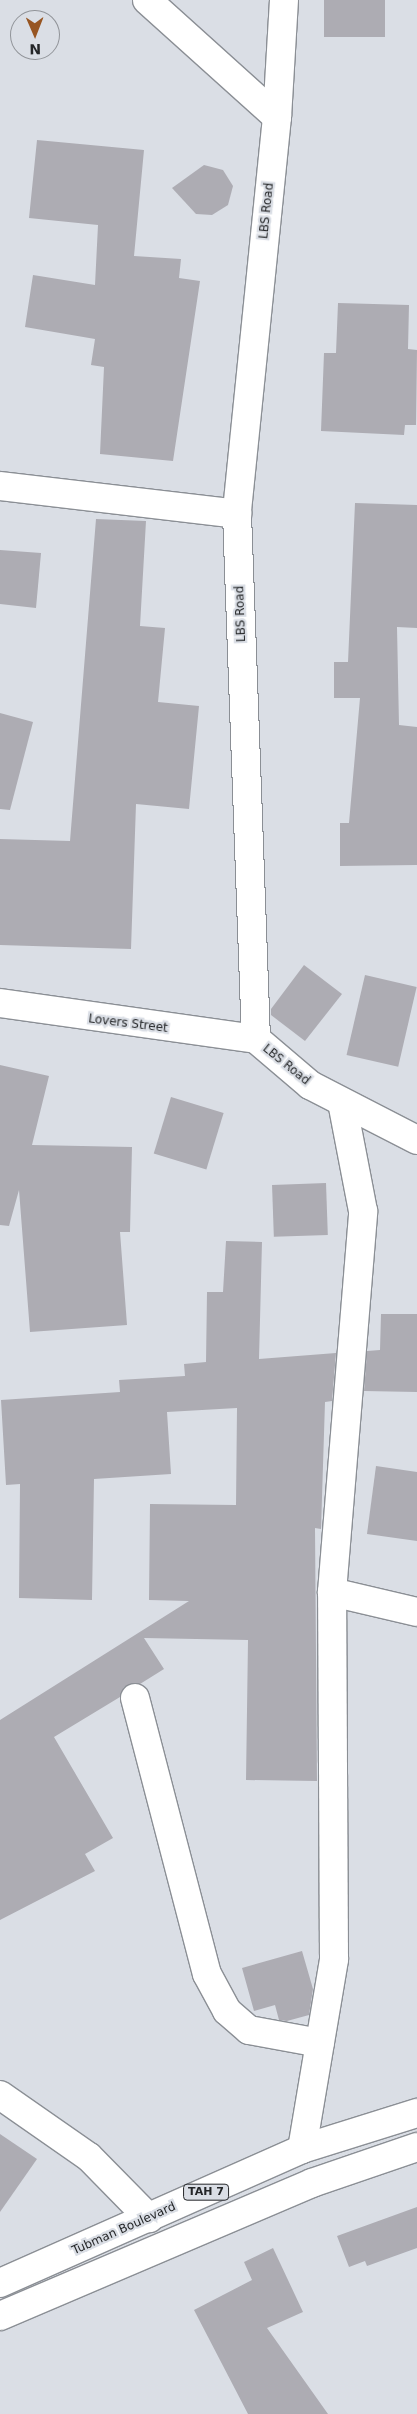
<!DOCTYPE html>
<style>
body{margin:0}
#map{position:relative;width:417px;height:2414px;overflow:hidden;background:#dadee5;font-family:"DejaVu Sans",sans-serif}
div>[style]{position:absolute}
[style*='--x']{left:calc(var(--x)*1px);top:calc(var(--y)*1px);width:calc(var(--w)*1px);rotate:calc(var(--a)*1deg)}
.building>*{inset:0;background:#adacb3;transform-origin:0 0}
.roads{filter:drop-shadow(1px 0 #8b8f95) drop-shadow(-1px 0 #8b8f95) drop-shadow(0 1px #8b8f95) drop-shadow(0 -1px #8b8f95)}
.minor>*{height:28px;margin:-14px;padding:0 14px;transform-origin:14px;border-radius:14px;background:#fff}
.trunk>*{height:28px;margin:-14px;padding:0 14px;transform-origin:14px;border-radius:14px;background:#fff}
span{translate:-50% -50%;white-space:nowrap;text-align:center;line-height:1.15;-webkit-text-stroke:4.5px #dadee5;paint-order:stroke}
.shield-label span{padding:1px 4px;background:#dadee5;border:1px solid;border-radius:4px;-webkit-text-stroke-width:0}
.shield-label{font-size:11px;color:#242628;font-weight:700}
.street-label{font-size:12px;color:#242628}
.north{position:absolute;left:10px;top:10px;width:50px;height:50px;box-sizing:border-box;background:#dadee5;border:1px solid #919499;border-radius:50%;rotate:179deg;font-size:14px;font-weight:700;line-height:20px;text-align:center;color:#242628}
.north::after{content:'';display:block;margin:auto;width:18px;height:22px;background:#975522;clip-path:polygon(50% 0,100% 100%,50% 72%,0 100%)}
</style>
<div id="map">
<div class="building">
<i style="left:324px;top:0;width:61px;height:37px"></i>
<i style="clip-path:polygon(37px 140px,144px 150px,134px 256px,181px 259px,179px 278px,200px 281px,173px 461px,100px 454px,104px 367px,91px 365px,95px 339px,25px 327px,33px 275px,95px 285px,98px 225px,29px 218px)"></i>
<i style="clip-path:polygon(204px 165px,223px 170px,233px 186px,228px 205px,212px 215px,196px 214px,172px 188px)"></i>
<i style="clip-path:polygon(338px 303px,409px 305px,408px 349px,417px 350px,416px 425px,405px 425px,404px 435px,321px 431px,324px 353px,336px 353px)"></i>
<i style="clip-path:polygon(355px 503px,417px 505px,417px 628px,397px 627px,399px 725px,417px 727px,417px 865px,340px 866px,340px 823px,349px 823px,360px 698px,334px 698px,334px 662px,348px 662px)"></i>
<i style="clip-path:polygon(96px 519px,146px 521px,140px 626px,165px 628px,158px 702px,199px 706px,189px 809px,136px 804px,131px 949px,0 945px,0 839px,70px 841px)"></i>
<i style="clip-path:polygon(0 550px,41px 553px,36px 608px,0 604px)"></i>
<i style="clip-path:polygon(0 713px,33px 722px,10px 810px,0 809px)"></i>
<i style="clip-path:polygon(304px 965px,342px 994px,305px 1041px,271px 1015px,271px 1009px)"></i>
<i style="left:365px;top:975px;width:53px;height:82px;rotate:13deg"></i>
<i style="clip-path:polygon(0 1065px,49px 1076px,32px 1145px,132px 1147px,130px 1232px,120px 1232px,127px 1325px,30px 1332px,19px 1190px,9px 1226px,0 1225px)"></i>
<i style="left:171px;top:1097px;width:55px;height:59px;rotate:17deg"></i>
<i style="left:326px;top:1183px;width:52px;height:54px;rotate:88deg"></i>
<i style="clip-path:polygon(226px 1241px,262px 1242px,259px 1359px,336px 1353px,332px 1401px,325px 1402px,321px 1529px,315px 1528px,317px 1781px,246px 1780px,248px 1640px,144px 1638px,164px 1669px,140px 1684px,124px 1687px,120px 1697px,54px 1737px,113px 1838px,85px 1854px,95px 1871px,0 1920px,0 1720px,189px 1601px,149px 1600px,150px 1504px,236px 1505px,237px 1408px,167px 1412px,171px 1474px,94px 1479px,92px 1600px,19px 1598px,20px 1484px,6px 1485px,1px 1400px,120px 1392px,119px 1380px,185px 1376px,184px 1364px,206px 1362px,207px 1292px,223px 1292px)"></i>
<i style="clip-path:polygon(381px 1314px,417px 1314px,417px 1392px,364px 1391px,367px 1351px,380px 1350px)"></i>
<i style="clip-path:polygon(376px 1466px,417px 1472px,417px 1541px,367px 1534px)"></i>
<i style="clip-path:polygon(302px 1951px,313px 1989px,309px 2015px,287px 2021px,279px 2020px,275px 2005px,254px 2011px,242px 1968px)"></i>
<i style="clip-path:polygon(0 2134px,37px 2159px,0 2212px)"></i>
<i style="clip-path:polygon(417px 2207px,417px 2248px,367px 2266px,365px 2261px,349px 2267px,337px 2236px)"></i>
<i style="clip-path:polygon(273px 2248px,303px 2312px,267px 2328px,328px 2414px,248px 2414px,194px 2310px,252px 2280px,244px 2262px)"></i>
</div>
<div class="roads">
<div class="minor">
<i style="--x:147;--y:0;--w:175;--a:42"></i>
<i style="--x:284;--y:0;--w:117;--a:93.4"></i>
<i style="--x:277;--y:117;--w:399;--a:95.8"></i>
<i style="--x:237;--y:514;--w:525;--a:87.93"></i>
<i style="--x:256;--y:1039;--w:71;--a:40.4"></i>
<i style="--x:310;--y:1085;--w:120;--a:27.2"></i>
<i style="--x:0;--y:486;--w:239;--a:6.7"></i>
<i style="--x:0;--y:1003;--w:259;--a:8"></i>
<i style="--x:332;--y:1592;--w:87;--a:13.2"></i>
<i style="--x:135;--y:1698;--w:285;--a:75.4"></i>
<i style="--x:207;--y:1974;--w:42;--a:61.6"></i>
<i style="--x:227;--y:2011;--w:29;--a:41"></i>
<i style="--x:249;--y:2030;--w:72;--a:10.4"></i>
<i style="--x:0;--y:2095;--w:108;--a:34.9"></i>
<i style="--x:89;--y:2157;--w:86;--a:45.5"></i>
<i style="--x:302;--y:2149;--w:193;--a:-80.4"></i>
<i style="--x:334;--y:1959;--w:367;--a:-90.3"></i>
<i style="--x:332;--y:1592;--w:382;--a:-85.3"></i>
<i style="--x:363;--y:1211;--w:111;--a:-100.9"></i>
</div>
<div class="trunk">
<i style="--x:0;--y:2283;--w:330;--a:-23.9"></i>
<i style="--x:302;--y:2149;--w:121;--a:-17.4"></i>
<i style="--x:0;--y:2316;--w:339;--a:-23.1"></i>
<i style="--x:312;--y:2183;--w:111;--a:-18.9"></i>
</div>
</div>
<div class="shield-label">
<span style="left:206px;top:2192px">TAH 7</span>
</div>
<div class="street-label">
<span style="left:267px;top:211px;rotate:-84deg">LBS Road</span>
<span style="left:241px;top:614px;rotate:-92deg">LBS Road</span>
<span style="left:128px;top:1024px;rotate:7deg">Lovers Street</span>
<span style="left:286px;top:1065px;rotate:39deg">LBS Road</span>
<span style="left:124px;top:2229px;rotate:-24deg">Tubman Boulevard</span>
</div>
<div class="north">N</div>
</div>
